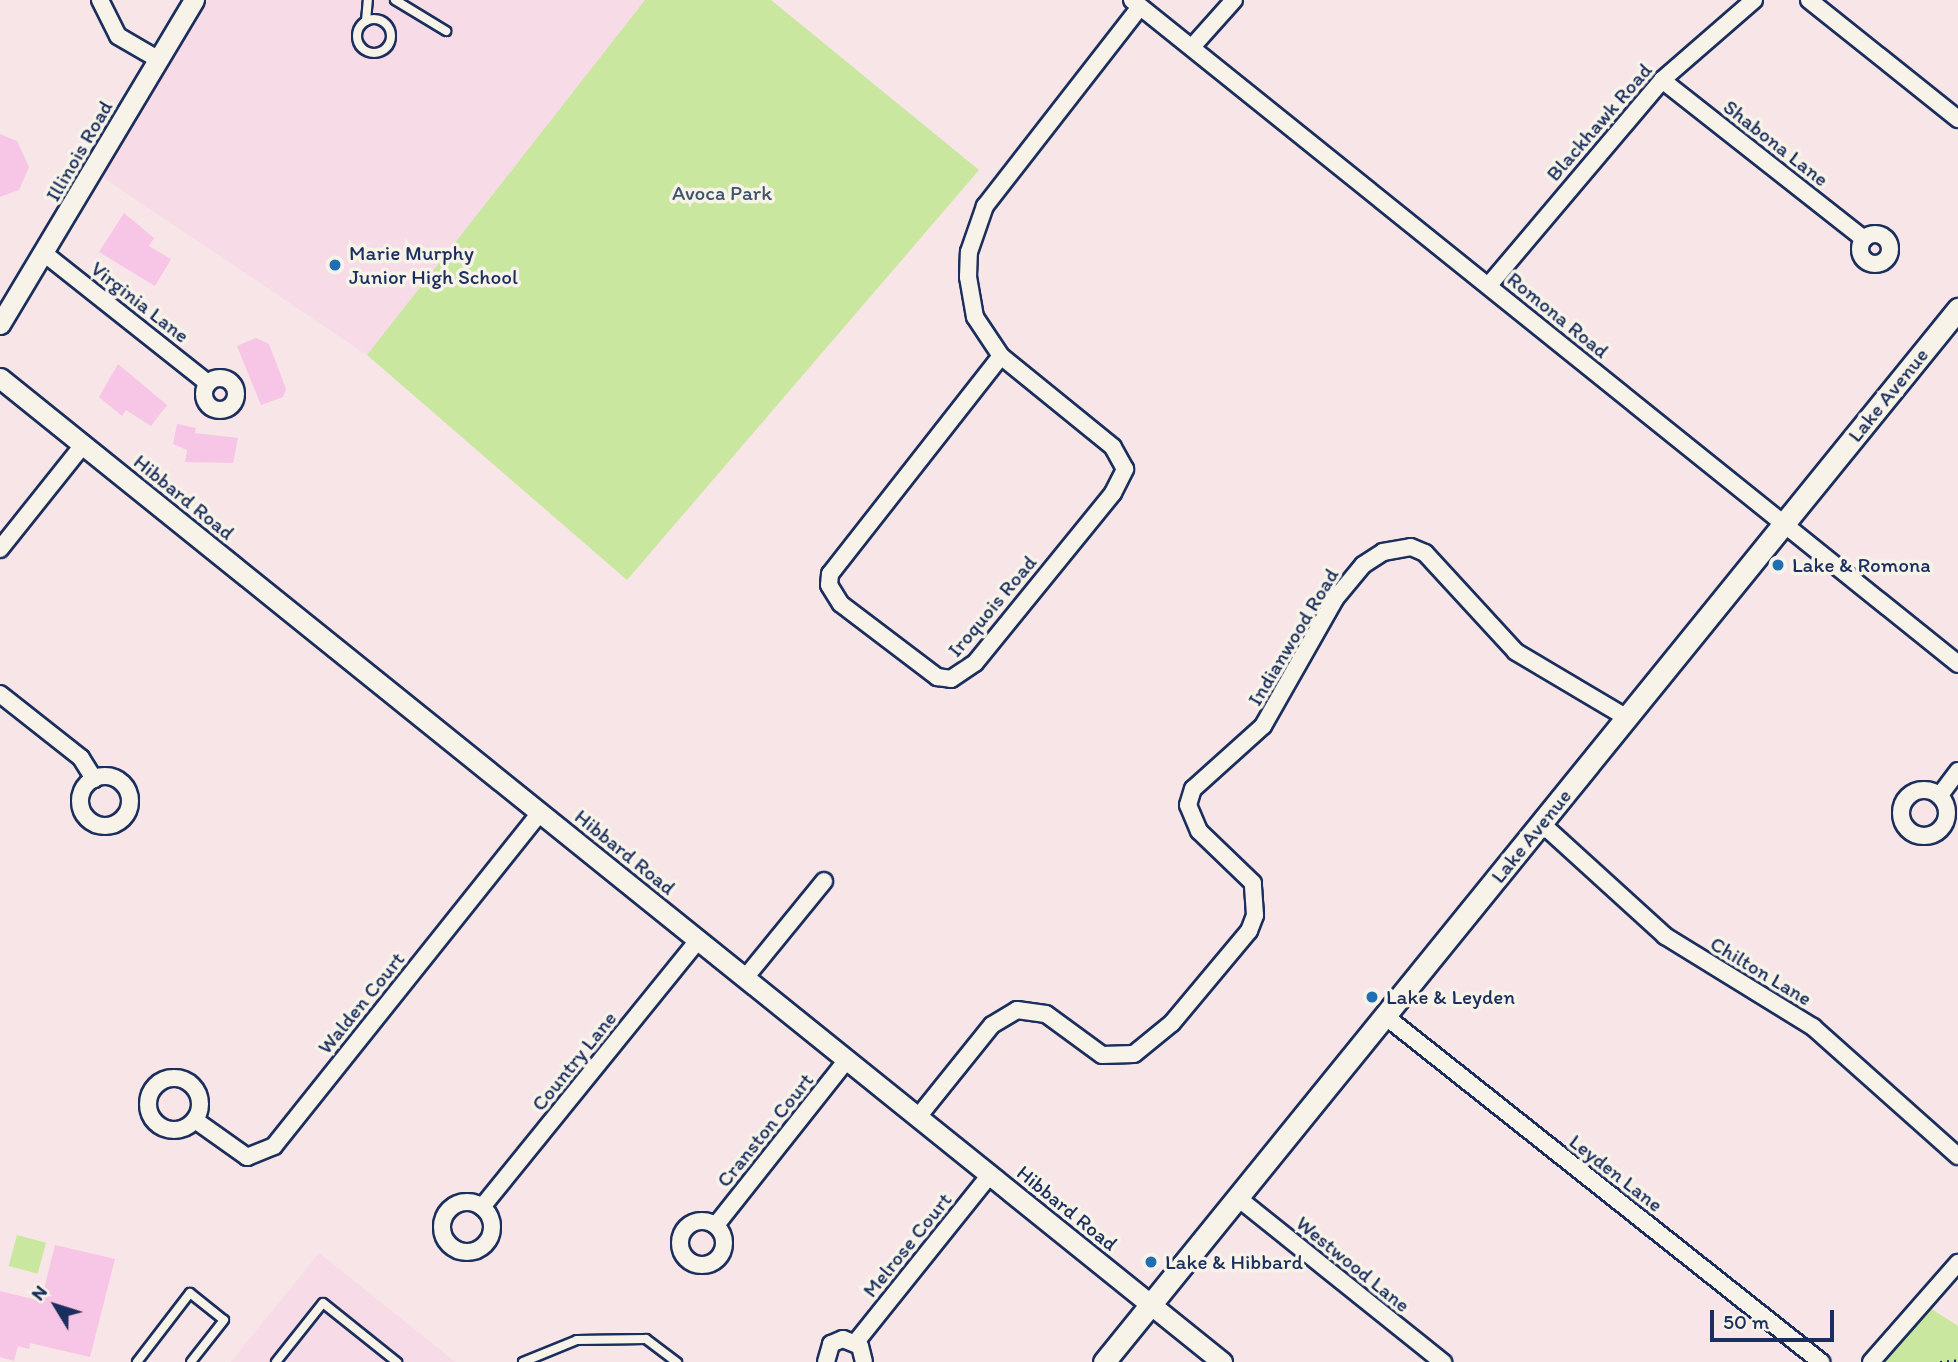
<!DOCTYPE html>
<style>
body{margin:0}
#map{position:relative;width:1958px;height:1362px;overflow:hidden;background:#f7e5e7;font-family:Itim,sans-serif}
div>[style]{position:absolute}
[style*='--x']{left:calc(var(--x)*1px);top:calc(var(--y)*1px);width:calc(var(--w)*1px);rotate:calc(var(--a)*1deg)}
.built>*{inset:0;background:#f7dbe6}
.green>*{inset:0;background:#cae79f;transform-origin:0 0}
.building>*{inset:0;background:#f7c5e5}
.path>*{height:2.5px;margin-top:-1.25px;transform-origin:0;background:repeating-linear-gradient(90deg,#1b2f5e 0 2px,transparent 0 7px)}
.roads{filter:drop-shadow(2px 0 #1b2f5e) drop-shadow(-2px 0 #1b2f5e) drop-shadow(0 2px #1b2f5e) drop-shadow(0 -2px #1b2f5e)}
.service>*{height:8px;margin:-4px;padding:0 4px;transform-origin:4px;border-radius:4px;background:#f7f3e8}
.service>.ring{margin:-4px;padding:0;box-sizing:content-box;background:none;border:8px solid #f7f3e8;border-radius:50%}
.minor>*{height:16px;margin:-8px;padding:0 8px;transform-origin:8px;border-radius:8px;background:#f7f3e8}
.minor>.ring{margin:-8px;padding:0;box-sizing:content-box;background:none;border:16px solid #f7f3e8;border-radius:50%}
.tertiary>*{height:19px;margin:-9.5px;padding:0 9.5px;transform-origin:9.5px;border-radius:9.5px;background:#f7f3e8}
.secondary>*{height:21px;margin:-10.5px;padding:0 10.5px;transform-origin:10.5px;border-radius:10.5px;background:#f7f3e8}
.dots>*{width:19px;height:19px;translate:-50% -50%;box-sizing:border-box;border:4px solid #f7f3e8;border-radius:50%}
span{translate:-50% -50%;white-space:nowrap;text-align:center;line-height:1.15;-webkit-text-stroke:7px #f7f3e8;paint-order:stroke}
.street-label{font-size:21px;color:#1b2f5e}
.park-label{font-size:21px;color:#3e546b}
.poi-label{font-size:21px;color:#1b2f5e}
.left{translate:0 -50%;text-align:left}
.north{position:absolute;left:21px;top:1271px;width:70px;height:70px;-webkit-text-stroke:5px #f7f3e8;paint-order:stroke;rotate:308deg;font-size:19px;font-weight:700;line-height:28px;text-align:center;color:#1b2f5e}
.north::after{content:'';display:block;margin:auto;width:24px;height:32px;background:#1b2f5e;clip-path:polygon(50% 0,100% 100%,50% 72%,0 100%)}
.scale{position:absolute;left:1710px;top:1310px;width:124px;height:32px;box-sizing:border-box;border:4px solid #1b2f5e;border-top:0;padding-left:9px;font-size:21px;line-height:24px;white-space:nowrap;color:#1b2f5e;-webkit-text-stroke:5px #f7f3e8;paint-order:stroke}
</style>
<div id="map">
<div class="built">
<i style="clip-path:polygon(205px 0,645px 0,367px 355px,101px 176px)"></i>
<i style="clip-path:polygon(319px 1253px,455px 1362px,231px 1362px)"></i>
</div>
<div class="green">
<i style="clip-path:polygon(645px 0,771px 0,979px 170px,627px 580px,367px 355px)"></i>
<i style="left:17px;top:1235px;width:30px;height:32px;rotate:15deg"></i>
<i style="clip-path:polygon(1930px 1308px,1958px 1326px,1958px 1362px,1878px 1362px,1917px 1314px)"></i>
</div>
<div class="building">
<i style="clip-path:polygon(0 134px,17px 141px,29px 167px,19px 190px,0 197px)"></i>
<i style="clip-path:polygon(124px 213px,154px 238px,149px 246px,171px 259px,155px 286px,99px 252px)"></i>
<i style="clip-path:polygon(256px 338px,269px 344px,286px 389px,283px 397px,261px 405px,237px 346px)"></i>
<i style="clip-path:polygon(118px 364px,167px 405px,151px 426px,126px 410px,122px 416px,99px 397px)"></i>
<i style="clip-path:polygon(177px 424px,196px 428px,195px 433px,238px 438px,233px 463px,185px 462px,187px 450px,173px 444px)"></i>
<i style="clip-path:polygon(55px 1245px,115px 1259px,90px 1357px,30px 1343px,29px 1349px,18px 1346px,14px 1361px,0 1357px,0 1291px,41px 1301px)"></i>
</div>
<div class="path">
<i style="--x:1940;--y:1362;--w:18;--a:-6"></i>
</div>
<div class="roads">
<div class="service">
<i style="--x:395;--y:0;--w:60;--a:31.3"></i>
<i class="ring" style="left:357px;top:19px;width:26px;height:26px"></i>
<i style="--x:366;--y:21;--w:21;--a:-85"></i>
<i style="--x:137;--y:1362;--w:87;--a:-52.5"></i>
<i style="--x:190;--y:1293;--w:43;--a:38.5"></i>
<i style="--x:224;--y:1320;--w:53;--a:128.2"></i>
<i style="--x:276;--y:1362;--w:75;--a:-51.5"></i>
<i style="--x:323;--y:1303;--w:95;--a:38.6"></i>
<i style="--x:523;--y:1362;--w:58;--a:-22.2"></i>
<i style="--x:577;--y:1340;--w:69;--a:-0.8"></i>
<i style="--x:646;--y:1339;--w:39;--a:37"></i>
</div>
<div class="minor">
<i style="--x:100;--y:0;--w:40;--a:63.4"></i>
<i style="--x:118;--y:36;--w:48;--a:30.3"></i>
<i style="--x:1132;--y:0;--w:1060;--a:38.79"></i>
<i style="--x:1809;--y:0;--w:191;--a:38.6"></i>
<i style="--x:1192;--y:47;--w:63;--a:-48.2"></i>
<i style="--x:1662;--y:80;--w:257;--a:38.2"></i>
<i class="ring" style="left:1860px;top:234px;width:14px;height:14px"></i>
<i style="--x:45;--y:254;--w:208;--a:38.4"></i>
<i style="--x:1489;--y:285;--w:268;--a:-49.8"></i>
<i style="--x:1662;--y:80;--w:122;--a:-41"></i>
<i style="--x:1001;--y:356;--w:277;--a:128.1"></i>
<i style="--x:830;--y:574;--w:11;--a:95"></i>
<i style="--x:829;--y:585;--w:22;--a:58"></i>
<i style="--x:841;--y:604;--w:121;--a:37.2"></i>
<i style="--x:937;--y:677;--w:14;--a:8"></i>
<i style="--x:951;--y:679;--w:29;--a:-34"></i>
<i style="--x:975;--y:663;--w:219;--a:-50.9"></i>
<i style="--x:1113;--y:493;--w:27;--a:-63"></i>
<i style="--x:1125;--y:469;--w:25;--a:-119"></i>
<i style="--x:1113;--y:447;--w:144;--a:-140.9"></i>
<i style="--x:1001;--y:356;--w:47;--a:-123.7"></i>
<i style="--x:975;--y:317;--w:41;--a:-99.9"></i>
<i style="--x:968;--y:277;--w:25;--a:-88"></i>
<i style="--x:969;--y:252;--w:49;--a:-70.8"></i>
<i style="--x:985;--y:206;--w:252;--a:-52.1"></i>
<i class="ring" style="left:204px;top:378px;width:16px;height:16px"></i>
<i style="--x:0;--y:549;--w:133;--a:-51.4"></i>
<i style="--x:0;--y:694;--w:103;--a:38.3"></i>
<i style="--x:81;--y:758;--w:25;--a:58"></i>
<i class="ring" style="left:80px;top:776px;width:34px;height:34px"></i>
<i class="ring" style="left:1901px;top:790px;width:30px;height:30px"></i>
<i style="--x:1940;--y:795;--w:30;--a:-53"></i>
<i style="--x:1541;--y:823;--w:168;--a:42.3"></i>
<i style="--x:1665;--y:936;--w:174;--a:31.6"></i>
<i style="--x:1813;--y:1027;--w:194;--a:41.7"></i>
<i style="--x:745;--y:978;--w:125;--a:-50.8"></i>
<i style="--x:1385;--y:1016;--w:557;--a:38.43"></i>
<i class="ring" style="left:148px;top:1078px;width:36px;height:36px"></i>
<i style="--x:918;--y:1117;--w:118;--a:-51.2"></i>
<i style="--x:992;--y:1025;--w:29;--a:-31"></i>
<i style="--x:1017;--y:1010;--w:29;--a:8"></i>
<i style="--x:1046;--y:1014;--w:69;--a:36.2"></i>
<i style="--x:1102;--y:1055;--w:32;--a:-2"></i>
<i style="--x:1134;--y:1054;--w:49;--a:-39.2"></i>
<i style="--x:1172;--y:1023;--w:120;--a:-50.1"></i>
<i style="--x:1249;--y:931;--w:17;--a:-69"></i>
<i style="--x:1255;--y:915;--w:32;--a:-94"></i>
<i style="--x:1253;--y:883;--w:75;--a:-136.1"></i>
<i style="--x:1199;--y:831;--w:28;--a:-113"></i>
<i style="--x:1188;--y:805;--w:17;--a:-73"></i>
<i style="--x:1193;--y:789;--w:94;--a:-42"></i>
<i style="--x:1263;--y:726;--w:146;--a:-60.4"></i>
<i style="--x:1335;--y:599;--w:44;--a:-50.5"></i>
<i style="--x:1363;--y:565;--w:24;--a:-33"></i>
<i style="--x:1383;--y:552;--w:28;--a:-10"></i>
<i style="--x:1411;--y:547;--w:15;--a:23"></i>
<i style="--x:1425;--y:553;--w:134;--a:47.4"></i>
<i style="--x:1516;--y:652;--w:129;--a:30.7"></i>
<i style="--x:195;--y:1120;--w:64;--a:35.4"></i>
<i style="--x:247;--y:1157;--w:29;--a:-22"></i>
<i style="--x:274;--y:1146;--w:426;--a:-51.4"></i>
<i style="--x:1238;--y:1198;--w:263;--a:38.7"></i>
<i class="ring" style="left:442px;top:1202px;width:34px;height:34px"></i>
<i style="--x:482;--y:1207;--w:343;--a:-51"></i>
<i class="ring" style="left:680px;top:1221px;width:28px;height:28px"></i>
<i style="--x:716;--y:1225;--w:211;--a:-51.6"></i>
<i style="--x:856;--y:1342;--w:214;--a:-51.3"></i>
<i style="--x:826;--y:1362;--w:19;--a:-74"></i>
<i style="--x:831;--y:1344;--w:13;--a:-23"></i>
<i style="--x:843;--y:1339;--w:18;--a:22"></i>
<i style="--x:860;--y:1346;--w:16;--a:76"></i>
<i style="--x:1871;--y:1362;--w:132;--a:-48.7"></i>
</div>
<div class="tertiary">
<i style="--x:0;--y:324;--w:378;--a:-59.1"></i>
<i style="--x:0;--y:378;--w:1569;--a:38.84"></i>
</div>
<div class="secondary">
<i style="--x:1104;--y:1362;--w:1356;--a:-50.96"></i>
</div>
</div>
<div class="dots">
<i style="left:335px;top:265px;background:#1f6fb2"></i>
<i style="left:1778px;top:565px;background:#1f6fb2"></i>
<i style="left:1372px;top:997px;background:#1f6fb2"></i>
<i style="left:1151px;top:1262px;background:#1f6fb2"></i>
</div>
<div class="street-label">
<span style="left:1599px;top:122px;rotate:-49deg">Blackhawk Road</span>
<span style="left:1776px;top:143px;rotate:38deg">Shabona Lane</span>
<span style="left:79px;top:151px;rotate:-60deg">Illinois Road</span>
<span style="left:140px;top:302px;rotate:38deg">Virginia Lane</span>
<span style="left:1558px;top:315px;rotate:39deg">Romona Road</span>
<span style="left:1888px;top:395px;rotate:-51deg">Lake Avenue</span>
<span style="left:184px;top:497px;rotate:39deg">Hibbard Road</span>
<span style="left:992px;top:606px;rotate:-50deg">Iroquois Road</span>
<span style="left:1293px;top:637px;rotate:-59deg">Indianwood Road</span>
<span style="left:1531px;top:836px;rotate:-51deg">Lake Avenue</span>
<span style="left:625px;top:852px;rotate:39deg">Hibbard Road</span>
<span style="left:1761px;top:971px;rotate:31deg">Chilton Lane</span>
<span style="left:361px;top:1003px;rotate:-51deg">Walden Court</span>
<span style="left:574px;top:1061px;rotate:-51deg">Country Lane</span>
<span style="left:765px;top:1130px;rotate:-51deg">Cranston Court</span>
<span style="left:1616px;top:1173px;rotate:38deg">Leyden Lane</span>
<span style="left:1067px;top:1208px;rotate:39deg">Hibbard Road</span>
<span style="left:907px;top:1245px;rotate:-51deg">Melrose Court</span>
<span style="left:1353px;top:1264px;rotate:39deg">Westwood Lane</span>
</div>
<div class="park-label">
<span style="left:722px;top:193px">Avoca Park</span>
</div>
<div class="poi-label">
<span class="left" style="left:349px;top:265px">Marie Murphy<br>Junior High School</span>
<span class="left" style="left:1792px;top:565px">Lake &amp; Romona</span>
<span class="left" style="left:1386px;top:997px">Lake &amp; Leyden</span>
<span class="left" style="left:1165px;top:1262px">Lake &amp; Hibbard</span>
</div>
<div class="north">N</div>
<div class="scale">50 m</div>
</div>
